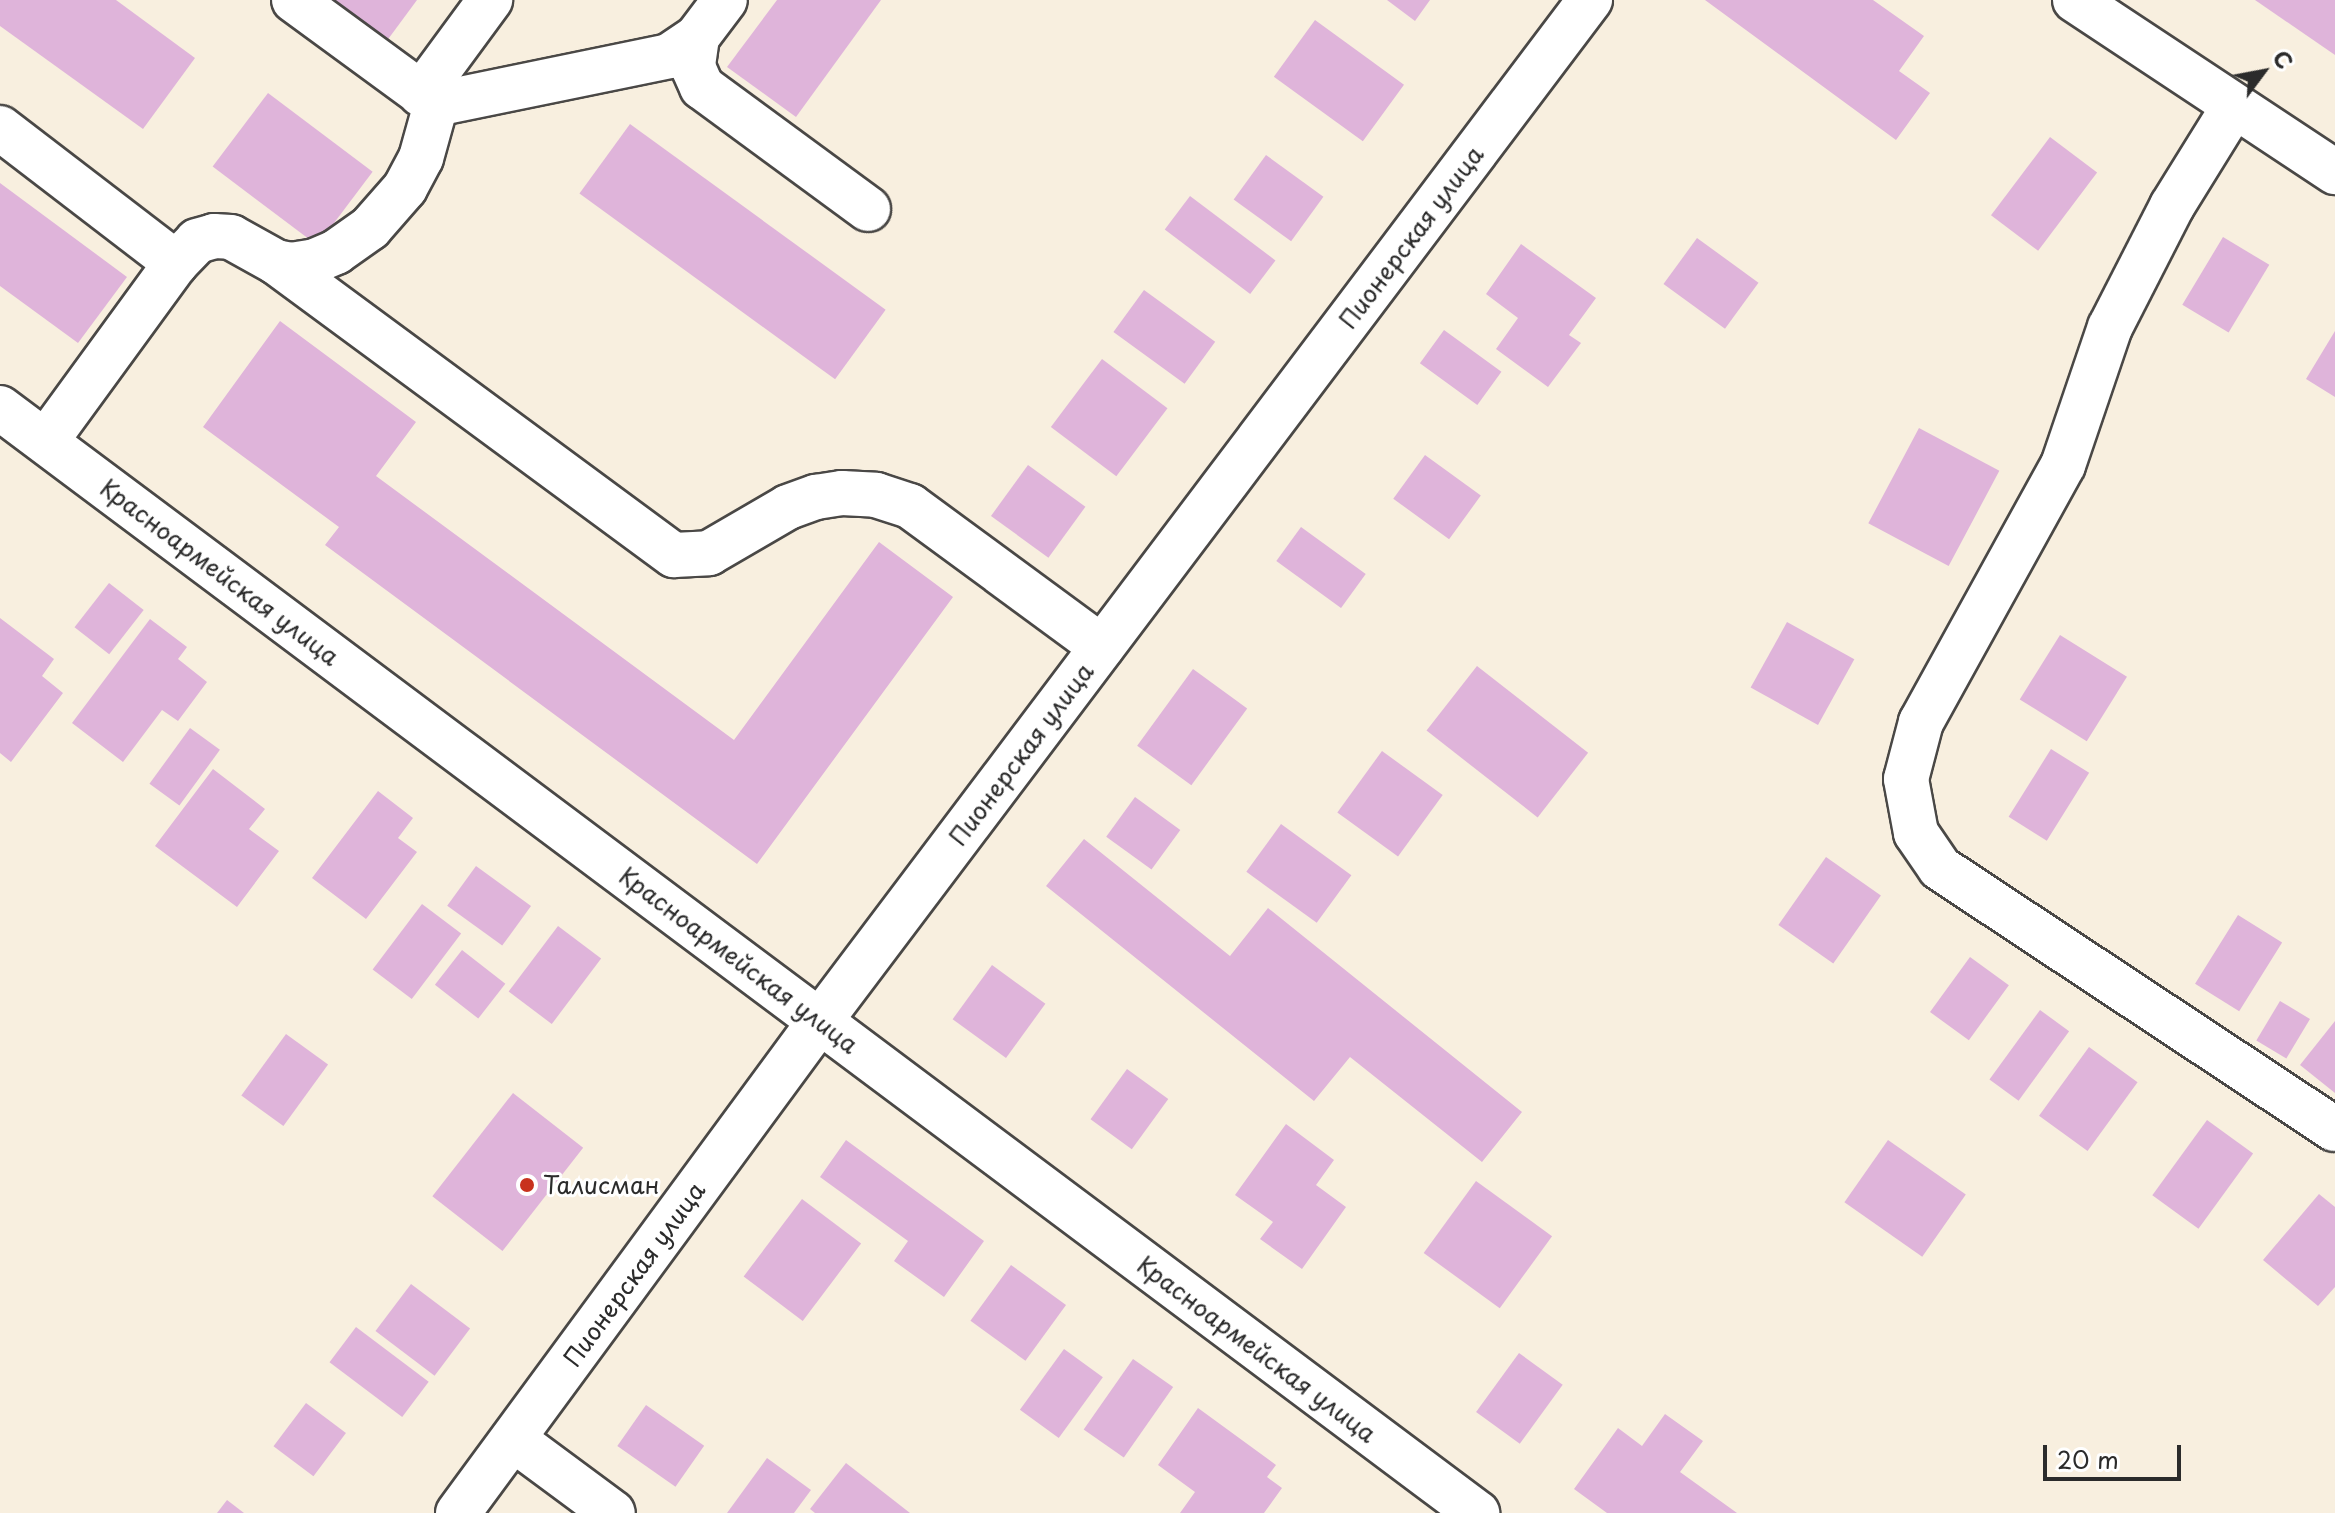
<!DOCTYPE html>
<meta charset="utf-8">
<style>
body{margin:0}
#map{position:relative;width:2335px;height:1513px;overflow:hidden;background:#f8efdf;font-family:"Playpen Sans",sans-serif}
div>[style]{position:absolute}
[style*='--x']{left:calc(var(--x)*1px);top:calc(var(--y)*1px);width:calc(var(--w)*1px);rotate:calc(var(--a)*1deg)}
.building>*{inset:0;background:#dfb4da;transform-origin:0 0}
.roads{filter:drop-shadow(2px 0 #4a4846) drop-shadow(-2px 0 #4a4846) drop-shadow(0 2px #4a4846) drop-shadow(0 -2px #4a4846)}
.minor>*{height:44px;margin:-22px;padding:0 22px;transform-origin:22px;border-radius:22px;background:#fff}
.dots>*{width:22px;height:22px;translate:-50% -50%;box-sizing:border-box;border:4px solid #fff;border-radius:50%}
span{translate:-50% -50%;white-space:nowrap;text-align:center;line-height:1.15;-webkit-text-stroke:6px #fff;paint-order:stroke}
.street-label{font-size:24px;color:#2b2b2b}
.poi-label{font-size:24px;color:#2b2b2b}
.left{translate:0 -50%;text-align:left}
.north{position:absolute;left:2223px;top:32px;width:80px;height:80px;-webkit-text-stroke:6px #fff;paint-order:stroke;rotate:58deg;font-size:22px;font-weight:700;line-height:32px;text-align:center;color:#2b2b2b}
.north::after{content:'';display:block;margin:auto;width:28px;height:36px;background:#2b2b2b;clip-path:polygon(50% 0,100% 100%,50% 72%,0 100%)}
.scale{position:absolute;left:2043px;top:1445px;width:138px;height:36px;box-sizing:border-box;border:4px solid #2b2b2b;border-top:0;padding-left:10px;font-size:24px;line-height:28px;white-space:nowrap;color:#2b2b2b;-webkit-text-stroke:6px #fff;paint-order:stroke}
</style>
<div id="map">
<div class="building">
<i style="clip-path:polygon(0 0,116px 0,195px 58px,143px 129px,0 26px)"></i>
<i style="clip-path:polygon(329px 0,417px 0,386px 42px)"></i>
<i style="clip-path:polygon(777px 0,881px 0,796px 117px,727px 67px)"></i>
<i style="clip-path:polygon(1387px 0,1430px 0,1415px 21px)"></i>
<i style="clip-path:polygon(1705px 0,1873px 0,1924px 36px,1899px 71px,1930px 93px,1896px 140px)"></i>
<i style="clip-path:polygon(2255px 0,2335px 0,2335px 55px)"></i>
<i style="left:1315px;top:20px;width:110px;height:70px;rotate:36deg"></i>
<i style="left:268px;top:93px;width:131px;height:92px;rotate:37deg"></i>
<i style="left:630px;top:124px;width:316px;height:86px;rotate:36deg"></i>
<i style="left:2050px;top:137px;width:59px;height:98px;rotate:37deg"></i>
<i style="left:1266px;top:155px;width:71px;height:55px;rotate:36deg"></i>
<i style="clip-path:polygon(0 183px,127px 277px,78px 343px,0 286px)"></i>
<i style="left:1190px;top:196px;width:107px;height:42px;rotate:37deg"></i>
<i style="left:2223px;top:237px;width:54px;height:79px;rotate:31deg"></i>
<i style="left:1697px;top:238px;width:76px;height:57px;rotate:36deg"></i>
<i style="clip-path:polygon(1521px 244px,1596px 298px,1569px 335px,1581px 343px,1548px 387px,1496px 349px,1518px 318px,1486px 294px)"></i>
<i style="left:1144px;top:290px;width:88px;height:52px;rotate:36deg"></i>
<i style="clip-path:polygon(280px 321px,416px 422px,376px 476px,734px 740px,879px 542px,953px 597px,757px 864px,325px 545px,339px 527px,203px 427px)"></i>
<i style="left:1444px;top:330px;width:71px;height:41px;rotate:36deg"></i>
<i style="clip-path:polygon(2335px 331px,2335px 397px,2306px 379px)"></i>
<i style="left:1102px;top:359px;width:82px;height:85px;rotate:37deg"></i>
<i style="left:1919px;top:428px;width:91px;height:108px;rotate:28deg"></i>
<i style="left:1425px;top:455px;width:69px;height:54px;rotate:36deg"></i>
<i style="left:1028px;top:465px;width:71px;height:63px;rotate:36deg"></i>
<i style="left:1301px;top:527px;width:80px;height:42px;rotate:36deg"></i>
<i style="left:109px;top:583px;width:44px;height:56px;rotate:38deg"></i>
<i style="clip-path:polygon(0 618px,54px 659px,42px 676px,63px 693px,11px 762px,0 753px)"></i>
<i style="clip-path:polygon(150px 619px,187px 647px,178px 659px,207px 682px,178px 721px,162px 710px,123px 762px,72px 723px)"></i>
<i style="left:1787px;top:622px;width:77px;height:75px;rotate:29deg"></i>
<i style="left:2060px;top:635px;width:79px;height:76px;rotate:32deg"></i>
<i style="left:1477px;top:666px;width:141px;height:82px;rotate:38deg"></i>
<i style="left:1193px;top:669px;width:67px;height:95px;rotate:36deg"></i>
<i style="left:190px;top:728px;width:37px;height:69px;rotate:36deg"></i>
<i style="left:2051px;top:749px;width:45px;height:80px;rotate:32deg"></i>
<i style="left:1382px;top:751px;width:75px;height:76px;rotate:36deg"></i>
<i style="clip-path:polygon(213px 769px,265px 809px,249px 829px,279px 851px,237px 907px,155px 846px)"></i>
<i style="clip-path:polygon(378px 791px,413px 818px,398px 838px,417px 852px,366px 919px,312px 878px)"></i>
<i style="left:1135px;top:797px;width:56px;height:49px;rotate:36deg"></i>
<i style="left:1281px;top:824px;width:87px;height:59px;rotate:36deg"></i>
<i style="clip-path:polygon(1084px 839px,1230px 956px,1268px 908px,1522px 1112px,1482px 1162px,1350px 1057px,1314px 1101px,1046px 886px)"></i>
<i style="left:1826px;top:857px;width:67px;height:83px;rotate:35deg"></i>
<i style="left:476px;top:866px;width:68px;height:49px;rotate:36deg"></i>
<i style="left:422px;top:904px;width:49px;height:82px;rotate:37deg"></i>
<i style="left:2238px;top:915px;width:52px;height:81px;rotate:32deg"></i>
<i style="left:558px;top:926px;width:54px;height:82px;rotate:37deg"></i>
<i style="left:462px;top:950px;width:55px;height:44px;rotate:38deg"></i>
<i style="left:1970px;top:957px;width:48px;height:68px;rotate:36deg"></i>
<i style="left:992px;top:965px;width:66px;height:67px;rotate:36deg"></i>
<i style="left:2280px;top:1001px;width:35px;height:46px;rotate:31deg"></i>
<i style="left:2040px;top:1010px;width:36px;height:86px;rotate:36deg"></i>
<i style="clip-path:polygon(2335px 1021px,2335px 1093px,2300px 1065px)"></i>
<i style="left:286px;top:1034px;width:52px;height:76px;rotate:36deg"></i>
<i style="left:2089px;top:1047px;width:60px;height:85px;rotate:36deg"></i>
<i style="left:1127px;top:1069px;width:51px;height:62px;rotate:36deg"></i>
<i style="left:513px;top:1093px;width:89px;height:131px;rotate:38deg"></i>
<i style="left:2207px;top:1120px;width:57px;height:93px;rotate:36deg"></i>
<i style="clip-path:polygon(1286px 1124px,1334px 1160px,1316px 1185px,1346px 1207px,1302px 1269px,1260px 1239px,1273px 1222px,1235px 1195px)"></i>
<i style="clip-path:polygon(846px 1140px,984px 1241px,944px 1297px,894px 1261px,908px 1241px,820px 1177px)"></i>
<i style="left:1888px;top:1140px;width:95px;height:76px;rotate:35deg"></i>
<i style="left:1476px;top:1181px;width:94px;height:89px;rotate:36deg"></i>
<i style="clip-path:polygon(2319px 1194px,2335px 1207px,2335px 1287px,2318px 1306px,2263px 1260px)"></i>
<i style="left:802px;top:1199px;width:74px;height:97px;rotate:37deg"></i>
<i style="left:1011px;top:1265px;width:68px;height:69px;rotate:36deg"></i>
<i style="left:411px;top:1284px;width:74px;height:59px;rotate:37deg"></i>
<i style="left:356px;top:1327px;width:91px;height:44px;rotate:37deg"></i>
<i style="left:1064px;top:1349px;width:48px;height:75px;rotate:36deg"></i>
<i style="left:1519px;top:1353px;width:54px;height:73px;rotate:36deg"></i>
<i style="left:1133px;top:1359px;width:49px;height:86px;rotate:35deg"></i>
<i style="left:306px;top:1403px;width:50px;height:54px;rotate:37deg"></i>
<i style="left:646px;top:1405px;width:71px;height:50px;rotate:35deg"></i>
<i style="clip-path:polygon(1198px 1408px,1276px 1465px,1267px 1477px,1282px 1488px,1264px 1513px,1180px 1513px,1195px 1492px,1158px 1465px)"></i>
<i style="clip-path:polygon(1665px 1414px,1703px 1441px,1680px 1472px,1737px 1513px,1607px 1513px,1574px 1489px,1618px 1428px,1642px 1446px)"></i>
<i style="clip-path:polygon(767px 1458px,811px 1490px,794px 1513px,727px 1513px)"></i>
<i style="clip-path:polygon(846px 1463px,910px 1513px,815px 1513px,810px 1509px)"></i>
<i style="clip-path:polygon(227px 1500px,244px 1513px,217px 1513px)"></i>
</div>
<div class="roads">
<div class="minor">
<i style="--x:294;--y:0;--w:176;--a:36.2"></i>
<i style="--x:436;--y:104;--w:238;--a:-11.6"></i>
<i style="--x:669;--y:56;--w:34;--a:-34"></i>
<i style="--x:697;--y:37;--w:46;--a:-52.9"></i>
<i style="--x:2075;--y:0;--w:312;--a:33.5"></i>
<i style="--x:697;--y:37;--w:30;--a:98"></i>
<i style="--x:693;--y:67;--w:22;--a:66"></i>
<i style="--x:702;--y:87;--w:206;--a:36.3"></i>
<i style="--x:421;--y:94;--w:117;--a:-53.7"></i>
<i style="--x:2234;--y:106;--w:118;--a:121.8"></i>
<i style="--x:2172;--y:206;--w:136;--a:117.1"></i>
<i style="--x:2110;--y:327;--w:146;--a:108.8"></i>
<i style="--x:2063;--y:465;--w:294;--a:118.9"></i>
<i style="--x:1921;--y:722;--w:59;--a:104.7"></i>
<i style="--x:1906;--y:779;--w:55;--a:79.5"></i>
<i style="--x:1916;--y:833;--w:42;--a:55.6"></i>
<i style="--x:1940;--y:868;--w:473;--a:33.5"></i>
<i style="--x:0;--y:128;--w:222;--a:37.5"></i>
<i style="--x:276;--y:262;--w:494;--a:36.4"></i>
<i style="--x:674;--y:555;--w:35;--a:-3"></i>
<i style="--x:709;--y:553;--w:91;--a:-30.2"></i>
<i style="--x:788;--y:507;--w:30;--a:-20"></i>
<i style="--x:816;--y:497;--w:26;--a:-9"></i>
<i style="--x:842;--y:493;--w:34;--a:3"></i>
<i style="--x:876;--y:495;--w:36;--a:18"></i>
<i style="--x:910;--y:506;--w:238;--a:36.3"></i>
<i style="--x:0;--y:408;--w:1845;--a:36.8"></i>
<i style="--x:46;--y:441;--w:220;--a:-53.9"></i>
<i style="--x:176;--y:263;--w:30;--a:-46"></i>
<i style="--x:197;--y:241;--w:18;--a:-16"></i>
<i style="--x:214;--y:236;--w:17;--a:3"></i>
<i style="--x:231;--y:237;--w:51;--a:29.1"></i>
<i style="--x:276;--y:262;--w:15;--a:11"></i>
<i style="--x:291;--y:265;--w:24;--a:-9"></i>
<i style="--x:315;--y:261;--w:23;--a:-23"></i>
<i style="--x:336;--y:252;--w:42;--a:-35.2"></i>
<i style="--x:370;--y:228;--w:53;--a:-48.8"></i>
<i style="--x:405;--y:188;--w:34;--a:-62"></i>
<i style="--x:421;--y:158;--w:56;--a:-74.5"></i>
<i style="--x:513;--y:1439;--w:124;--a:36.5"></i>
<i style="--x:458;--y:1513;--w:611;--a:-53.66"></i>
<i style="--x:820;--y:1021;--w:1279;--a:-52.98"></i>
</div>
</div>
<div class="dots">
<i style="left:527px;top:1185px;background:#c8321e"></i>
</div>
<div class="street-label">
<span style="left:1411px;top:237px;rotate:-53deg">Пионерская улица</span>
<span style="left:220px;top:572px;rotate:37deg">Красноармейская улица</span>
<span style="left:1021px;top:754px;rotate:-53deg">Пионерская улица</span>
<span style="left:739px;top:960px;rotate:37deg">Красноармейская улица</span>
<span style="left:634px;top:1274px;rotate:-54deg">Пионерская улица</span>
<span style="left:1257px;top:1349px;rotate:37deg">Красноармейская улица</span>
</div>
<div class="poi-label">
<span class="left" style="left:543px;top:1185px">Талисман</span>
</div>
<div class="north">С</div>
<div class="scale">20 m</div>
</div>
